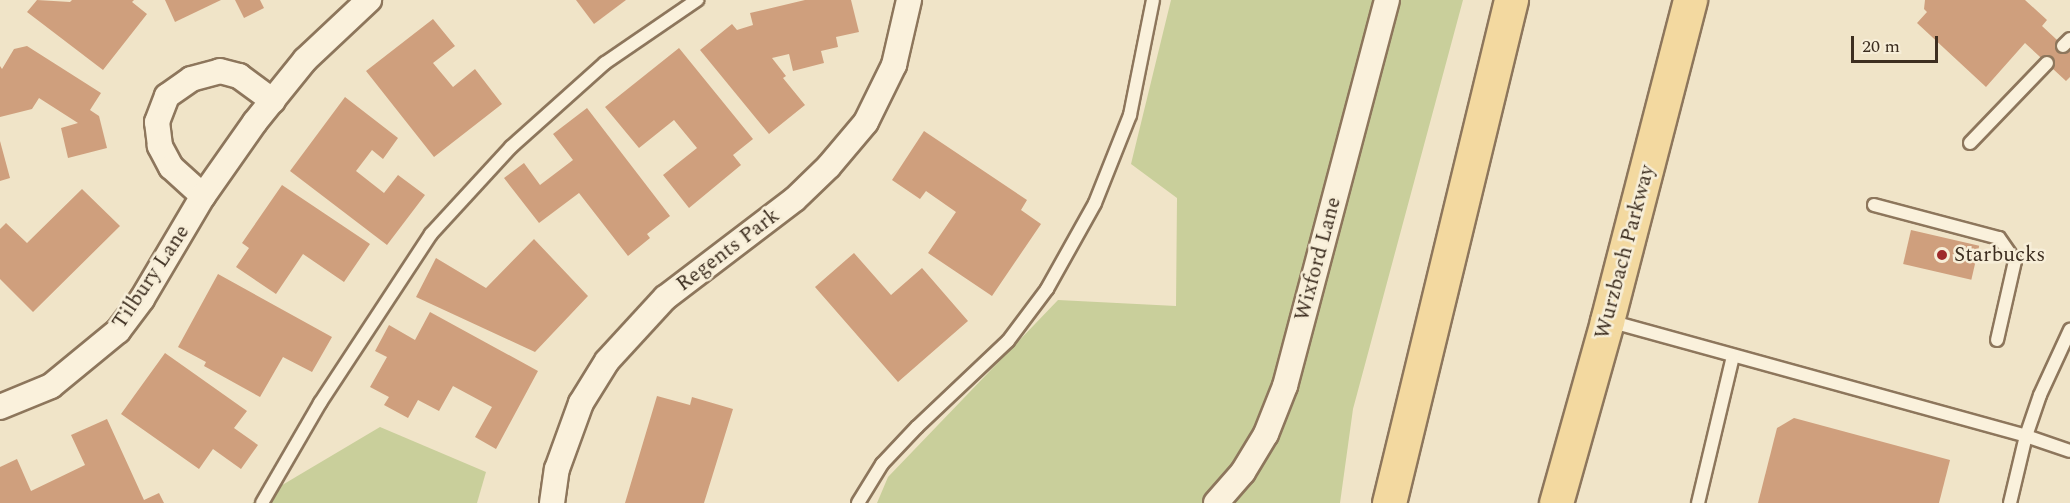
<!DOCTYPE html>
<style>
body{margin:0}
#map{position:relative;width:2070px;height:503px;overflow:hidden;background:#f0e4c8;font-family:Spectral,serif}
div>[style]{position:absolute}
[style*='--x']{left:calc(var(--x)*1px);top:calc(var(--y)*1px);width:calc(var(--w)*1px);rotate:calc(var(--a)*1deg)}
.green>*{inset:0;background:#c9cf9b}
.building>*{inset:0;background:#cf9f7d;transform-origin:0 0}
.roads{filter:drop-shadow(2px 0 #8d765c) drop-shadow(-2px 0 #8d765c) drop-shadow(0 2px #8d765c) drop-shadow(0 -2px #8d765c)}
.lane>*{height:12px;margin:-6px;padding:0 6px;transform-origin:6px;border-radius:6px;background:#faf1dc}
.street>*{height:24px;margin:-12px;padding:0 12px;transform-origin:12px;border-radius:12px;background:#faf1dc}
.primary>*{height:33px;margin:-16.5px;padding:0 16.5px;transform-origin:16.5px;border-radius:16.5px;background:#f3d9a0}
.dots>*{width:16px;height:16px;translate:-50% -50%;box-sizing:border-box;border:3px solid #f7eed8;border-radius:50%}
span{translate:-50% -50%;white-space:nowrap;text-align:center;line-height:1.15;-webkit-text-stroke:5px #f7eed8;paint-order:stroke}
.street-label{font-size:21px;color:#3d2e20}
.poi-label{font-size:21px;color:#3d2e20}
.left{translate:0 -50%;text-align:left}
.scale{position:absolute;left:1851px;top:36px;width:87px;height:27px;box-sizing:border-box;border:3px solid #3d2e20;border-top:0;padding-left:8px;font-size:18px;line-height:21px;white-space:nowrap;color:#3d2e20;-webkit-text-stroke:4px #f7eed8;paint-order:stroke}
</style>
<div id="map">
<div class="green">
<i style="clip-path:polygon(1171px 0,1463px 0,1353px 409px,1340px 503px,877px 503px,888px 477px,1058px 300px,1176px 306px,1177px 198px,1131px 164px)"></i>
<i style="clip-path:polygon(380px 427px,486px 472px,477px 503px,252px 503px)"></i>
</div>
<div class="building">
<i style="clip-path:polygon(37px 0,70px 2px,72px 0,134px 0,132px 2px,147px 14px,103px 70px,27px 12px)"></i>
<i style="clip-path:polygon(165px 0,221px 0,175px 22px)"></i>
<i style="clip-path:polygon(235px 0,260px 0,264px 8px,244px 18px)"></i>
<i style="clip-path:polygon(576px 0,626px 0,594px 24px)"></i>
<i style="clip-path:polygon(805px 0,851px 0,859px 32px,836px 37px,838px 47px,821px 51px,824px 63px,793px 71px,789px 54px,772px 58px,786px 76px,783px 78px,805px 105px,769px 134px,700px 50px,732px 24px,737px 30px,753px 25px,750px 13px)"></i>
<i style="clip-path:polygon(1925px 0,2025px 0,2047px 20px,2042px 26px,2070px 52px,2070px 77px,2066px 81px,2025px 43px,1986px 87px,1917px 23px,1927px 12px,1924px 9px)"></i>
<i style="clip-path:polygon(433px 19px,455px 46px,433px 63px,453px 87px,475px 69px,502px 104px,434px 157px,366px 71px)"></i>
<i style="clip-path:polygon(27px 46px,101px 93px,90px 110px,99px 116px,107px 148px,68px 158px,61px 128px,78px 123px,39px 98px,32px 109px,0 117px,0 66px,2px 69px,14px 49px)"></i>
<i style="clip-path:polygon(679px 48px,753px 139px,733px 155px,741px 165px,689px 208px,663px 175px,697px 148px,674px 120px,639px 148px,605px 107px)"></i>
<i style="clip-path:polygon(345px 97px,398px 138px,383px 159px,372px 150px,356px 171px,384px 193px,398px 175px,425px 195px,387px 245px,290px 171px)"></i>
<i style="clip-path:polygon(587px 108px,670px 216px,647px 234px,650px 238px,628px 256px,579px 193px,539px 223px,504px 178px,524px 163px,540px 185px,573px 160px,553px 134px)"></i>
<i style="clip-path:polygon(924px 131px,1027px 200px,1021px 210px,1041px 224px,992px 296px,928px 253px,956px 212px,926px 191px,920px 199px,892px 180px)"></i>
<i style="clip-path:polygon(0 141px,10px 178px,0 181px)"></i>
<i style="clip-path:polygon(282px 185px,370px 244px,344px 282px,303px 254px,276px 294px,236px 267px,249px 248px,242px 243px)"></i>
<i style="clip-path:polygon(82px 189px,120px 226px,33px 312px,0 279px,0 229px,6px 223px,27px 243px)"></i>
<i style="left:1911px;top:230px;width:70px;height:35px;rotate:13deg"></i>
<i style="clip-path:polygon(534px 239px,588px 296px,535px 352px,416px 297px,436px 258px,486px 288px)"></i>
<i style="clip-path:polygon(854px 253px,891px 295px,922px 268px,968px 321px,898px 382px,815px 287px)"></i>
<i style="clip-path:polygon(218px 274px,332px 337px,312px 372px,283px 357px,260px 397px,204px 366px,206px 362px,178px 347px)"></i>
<i style="clip-path:polygon(430px 312px,538px 371px,496px 449px,475px 437px,492px 407px,453px 386px,439px 411px,418px 400px,408px 418px,384px 405px,389px 397px,370px 387px,387px 357px,375px 351px,389px 325px,415px 340px)"></i>
<i style="clip-path:polygon(165px 353px,247px 411px,234px 428px,258px 445px,241px 469px,213px 449px,199px 469px,121px 414px)"></i>
<i style="clip-path:polygon(657px 396px,690px 405px,692px 397px,733px 409px,704px 503px,625px 503px)"></i>
<i style="clip-path:polygon(1794px 418px,1950px 460px,1939px 503px,1758px 503px,1777px 428px)"></i>
<i style="clip-path:polygon(107px 419px,144px 500px,159px 493px,164px 503px,0 503px,0 467px,17px 459px,31px 491px,85px 465px,71px 435px)"></i>
</div>
<div class="roads">
<div class="lane">
<i style="--x:2063;--y:46;--w:10;--a:-45"></i>
<i style="--x:1970;--y:143;--w:111;--a:-46.1"></i>
<i style="--x:1874;--y:205;--w:129;--a:14.8"></i>
<i style="--x:1999;--y:238;--w:28;--a:55"></i>
<i style="--x:2015;--y:261;--w:81;--a:102.8"></i>
<i style="--x:1609;--y:321;--w:433;--a:15.4"></i>
<i style="--x:2026;--y:436;--w:46;--a:18.8"></i>
<i style="--x:262;--y:503;--w:116;--a:-59.9"></i>
<i style="--x:320;--y:403;--w:202;--a:-56.7"></i>
<i style="--x:431;--y:234;--w:118;--a:-47.4"></i>
<i style="--x:511;--y:147;--w:126;--a:-41.8"></i>
<i style="--x:605;--y:63;--w:112;--a:-34.4"></i>
<i style="--x:858;--y:503;--w:46;--a:-58.4"></i>
<i style="--x:882;--y:464;--w:51;--a:-46.6"></i>
<i style="--x:917;--y:427;--w:125;--a:-43.4"></i>
<i style="--x:1008;--y:341;--w:65;--a:-53.1"></i>
<i style="--x:1047;--y:289;--w:98;--a:-60.8"></i>
<i style="--x:1095;--y:203;--w:95;--a:-68.3"></i>
<i style="--x:1130;--y:115;--w:117;--a:-78.7"></i>
<i style="--x:1698;--y:503;--w:151;--a:-76.6"></i>
<i style="--x:2010;--y:503;--w:69;--a:-76.6"></i>
<i style="--x:2026;--y:436;--w:43;--a:-71.1"></i>
<i style="--x:2040;--y:395;--w:72;--a:-65.2"></i>
</div>
<div class="street">
<i style="--x:203;--y:196;--w:43;--a:-137.8"></i>
<i style="--x:171;--y:167;--w:24;--a:-118"></i>
<i style="--x:160;--y:146;--w:24;--a:-97"></i>
<i style="--x:157;--y:122;--w:28;--a:-69"></i>
<i style="--x:167;--y:96;--w:29;--a:-35"></i>
<i style="--x:191;--y:79;--w:30;--a:-15"></i>
<i style="--x:220;--y:71;--w:20;--a:15"></i>
<i style="--x:239;--y:76;--w:42;--a:36.3"></i>
<i style="--x:0;--y:407;--w:55;--a:-22.4"></i>
<i style="--x:51;--y:386;--w:87;--a:-39.4"></i>
<i style="--x:118;--y:331;--w:40;--a:-53"></i>
<i style="--x:142;--y:299;--w:120;--a:-59.4"></i>
<i style="--x:203;--y:196;--w:90;--a:-54.9"></i>
<i style="--x:255;--y:122;--w:80;--a:-51.1"></i>
<i style="--x:305;--y:60;--w:88;--a:-43.2"></i>
<i style="--x:552;--y:503;--w:34;--a:-82"></i>
<i style="--x:557;--y:469;--w:70;--a:-70"></i>
<i style="--x:581;--y:403;--w:49;--a:-58.2"></i>
<i style="--x:607;--y:361;--w:86;--a:-47.4"></i>
<i style="--x:665;--y:298;--w:163;--a:-37.3"></i>
<i style="--x:795;--y:199;--w:47;--a:-44.1"></i>
<i style="--x:829;--y:166;--w:57;--a:-49.9"></i>
<i style="--x:866;--y:122;--w:64;--a:-63.8"></i>
<i style="--x:894;--y:65;--w:67;--a:-77"></i>
<i style="--x:1216;--y:503;--w:41;--a:-48.9"></i>
<i style="--x:1243;--y:472;--w:44;--a:-58.8"></i>
<i style="--x:1266;--y:434;--w:52;--a:-68.4"></i>
<i style="--x:1285;--y:386;--w:399;--a:-75.2"></i>
</div>
<div class="primary">
<i style="--x:1389;--y:503;--w:518;--a:-76.37"></i>
<i style="--x:1556;--y:503;--w:189;--a:-74.3"></i>
<i style="--x:1607;--y:321;--w:332;--a:-75.5"></i>
</div>
</div>
<div class="dots">
<i style="left:1942px;top:255px;background:#9e2a2b"></i>
</div>
<div class="street-label">
<span style="left:728px;top:250px;rotate:-37deg">Regents Park</span>
<span style="left:1625px;top:252px;rotate:-75deg">Wurzbach Parkway</span>
<span style="left:1318px;top:259px;rotate:-75deg">Wixford Lane</span>
<span style="left:151px;top:277px;rotate:-56deg">Tilbury Lane</span>
</div>
<div class="poi-label">
<span class="left" style="left:1954px;top:255px">Starbucks</span>
</div>
<div class="scale">20 m</div>
</div>
